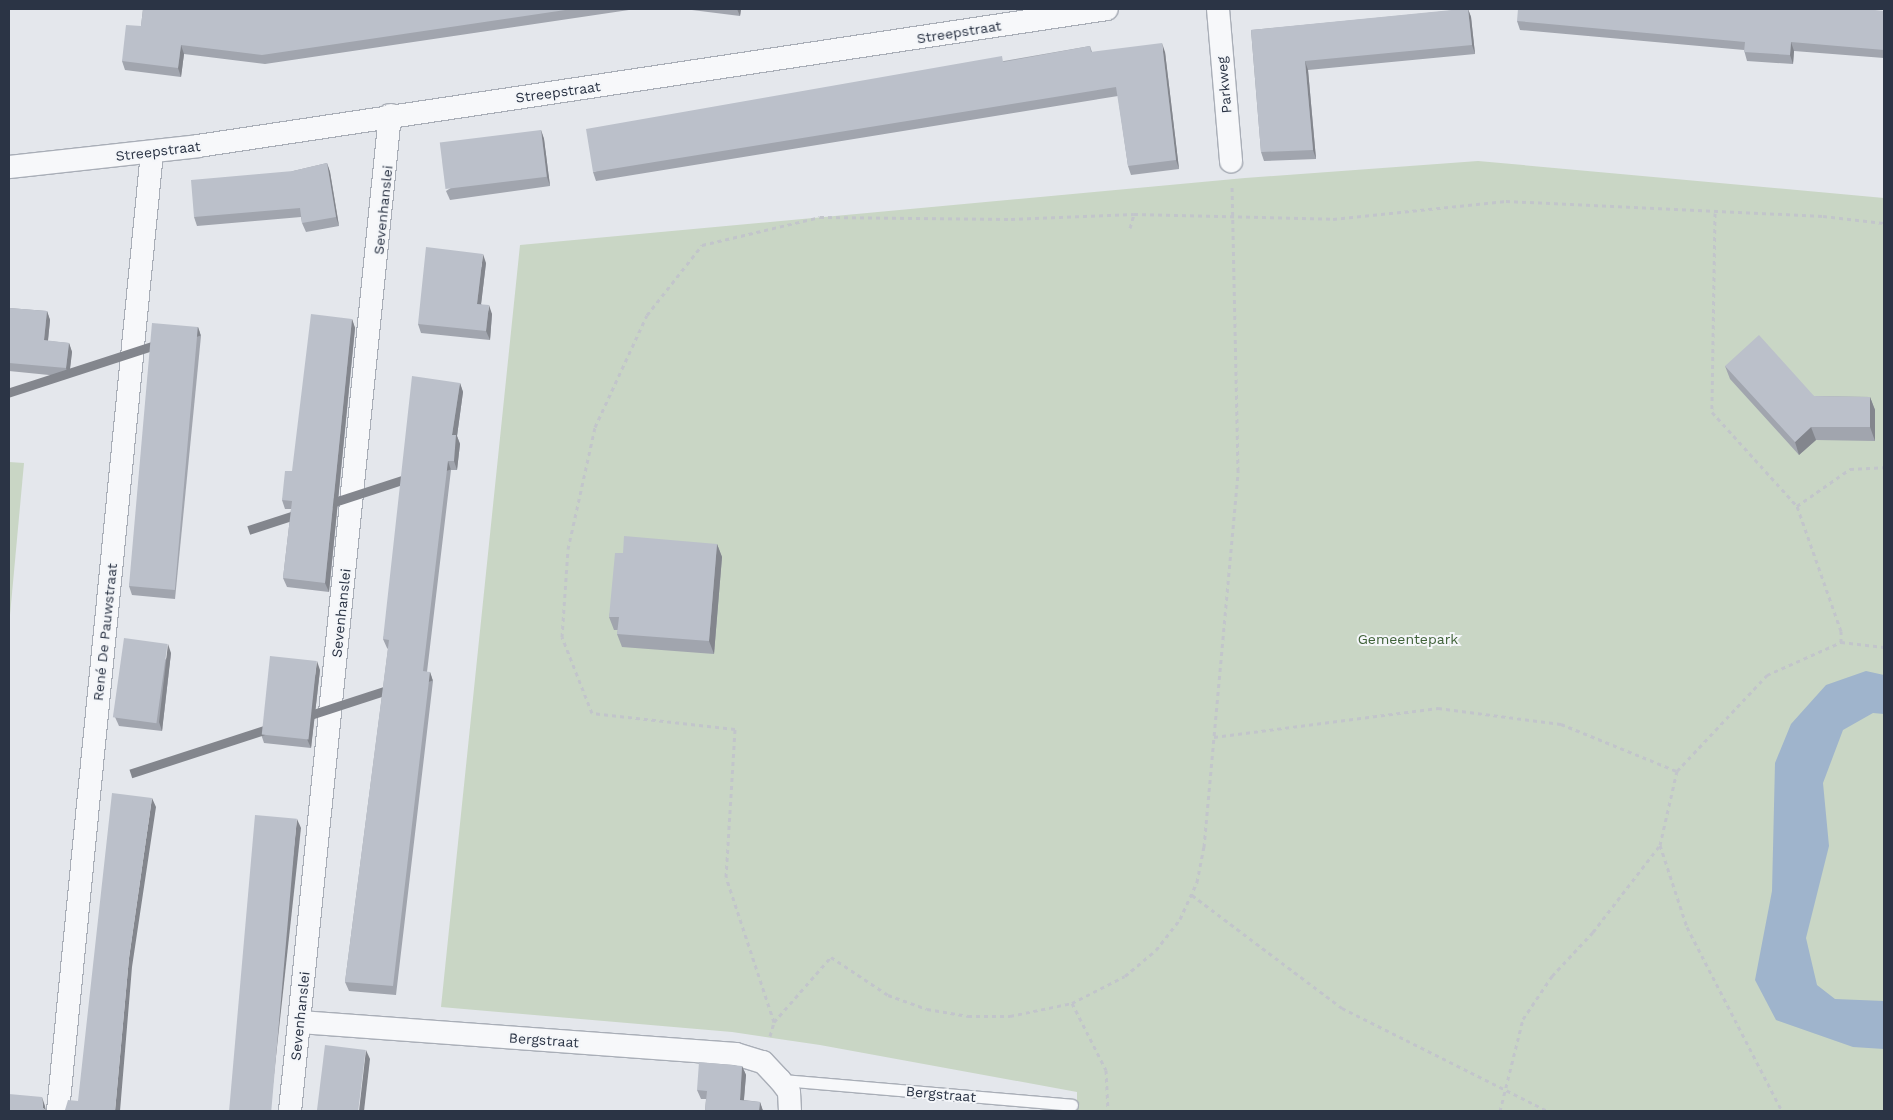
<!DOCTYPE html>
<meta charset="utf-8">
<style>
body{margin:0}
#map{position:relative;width:1893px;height:1120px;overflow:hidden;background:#e4e7ec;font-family:"Work Sans",sans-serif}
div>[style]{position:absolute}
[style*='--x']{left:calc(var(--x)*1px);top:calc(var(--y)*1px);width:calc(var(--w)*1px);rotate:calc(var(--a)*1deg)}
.green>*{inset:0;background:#c9d6c5}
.water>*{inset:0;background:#9fb4cc}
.path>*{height:3px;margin-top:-1.5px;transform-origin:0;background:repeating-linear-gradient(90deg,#c2c5cb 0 4px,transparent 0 8px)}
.roads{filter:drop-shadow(1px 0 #a9aeb7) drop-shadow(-1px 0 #a9aeb7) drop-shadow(0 1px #a9aeb7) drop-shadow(0 -1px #a9aeb7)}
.service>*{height:11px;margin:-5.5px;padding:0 5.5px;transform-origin:5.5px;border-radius:5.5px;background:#f7f8fa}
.minor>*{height:22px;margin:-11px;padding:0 11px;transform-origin:11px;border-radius:11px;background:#f7f8fa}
.wall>*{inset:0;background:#a1a5ae}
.shaded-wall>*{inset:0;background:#83868d;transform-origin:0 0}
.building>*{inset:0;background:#bbc0ca;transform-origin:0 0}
span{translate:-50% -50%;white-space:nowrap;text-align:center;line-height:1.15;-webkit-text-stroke:4px #f4f6f9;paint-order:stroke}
.street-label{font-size:14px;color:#2b3445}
.park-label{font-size:14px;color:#3f6138}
.frame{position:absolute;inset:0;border:10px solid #2b3445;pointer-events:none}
</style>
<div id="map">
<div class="green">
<i style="clip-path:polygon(1478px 161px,1884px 198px,1884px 1111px,1077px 1111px,1077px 1092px,820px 1045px,732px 1032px,441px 1007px,520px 245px,1245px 178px)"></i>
<i style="clip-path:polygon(9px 462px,24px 463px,9px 626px)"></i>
</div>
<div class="water">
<i style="clip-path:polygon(1866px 671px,1884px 675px,1884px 714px,1873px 713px,1843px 730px,1823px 783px,1829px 846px,1806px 938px,1817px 985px,1835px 999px,1884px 1001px,1884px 1049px,1853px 1047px,1776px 1020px,1755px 980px,1772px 891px,1775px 763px,1791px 724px,1826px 685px)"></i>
</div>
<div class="path">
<i style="--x:1715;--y:213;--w:199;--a:90.9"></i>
<i style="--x:1712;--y:412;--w:127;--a:47.9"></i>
<i style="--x:1130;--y:228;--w:15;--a:-74"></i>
<i style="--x:1134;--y:214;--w:199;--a:1.4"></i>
<i style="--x:1333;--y:219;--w:174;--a:-5.9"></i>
<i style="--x:1506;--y:201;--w:317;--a:2.7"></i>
<i style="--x:1823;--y:216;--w:61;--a:6.5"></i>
<i style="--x:1841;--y:642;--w:43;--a:6.6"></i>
<i style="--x:1214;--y:737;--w:226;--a:-7.4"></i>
<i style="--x:1438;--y:708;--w:124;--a:7.4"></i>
<i style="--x:1561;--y:724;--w:125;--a:22.1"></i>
<i style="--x:1660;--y:845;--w:86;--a:71.8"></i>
<i style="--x:1687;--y:927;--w:207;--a:62.7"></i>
<i style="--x:1192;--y:895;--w:188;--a:37"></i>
<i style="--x:1342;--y:1008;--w:230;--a:26.6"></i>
<i style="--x:1072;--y:1003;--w:75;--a:63.1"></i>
<i style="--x:1106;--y:1070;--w:41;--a:87.2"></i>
<i style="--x:774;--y:1022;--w:153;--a:-108.3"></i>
<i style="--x:726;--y:877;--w:148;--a:-86.5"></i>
<i style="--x:735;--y:729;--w:144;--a:-173.6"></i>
<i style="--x:592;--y:713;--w:82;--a:-111.5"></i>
<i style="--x:562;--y:637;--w:88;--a:-86.1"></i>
<i style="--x:568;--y:549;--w:125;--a:-77.5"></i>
<i style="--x:595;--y:427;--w:123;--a:-65.1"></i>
<i style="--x:647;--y:315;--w:89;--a:-51.8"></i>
<i style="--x:702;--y:245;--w:121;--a:-13.3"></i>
<i style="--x:820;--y:217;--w:191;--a:0.6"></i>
<i style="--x:1011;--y:219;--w:123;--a:-2.3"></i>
<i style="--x:770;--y:1036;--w:15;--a:-74"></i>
<i style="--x:774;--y:1022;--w:86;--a:-48.8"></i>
<i style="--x:831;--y:957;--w:69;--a:33.7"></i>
<i style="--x:888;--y:995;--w:41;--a:19.7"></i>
<i style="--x:927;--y:1009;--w:42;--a:9.7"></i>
<i style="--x:968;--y:1016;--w:42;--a:0"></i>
<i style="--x:1010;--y:1016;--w:63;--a:-11.8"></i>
<i style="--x:1072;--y:1003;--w:59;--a:-27"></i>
<i style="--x:1125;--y:976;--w:40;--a:-40"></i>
<i style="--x:1156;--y:950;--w:39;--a:-52"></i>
<i style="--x:1180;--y:919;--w:41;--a:-65.3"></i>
<i style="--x:1197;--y:882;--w:36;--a:-79"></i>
<i style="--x:1204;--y:847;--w:378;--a:-84.8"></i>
<i style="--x:1238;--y:471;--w:284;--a:-91.2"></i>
<i style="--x:1500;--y:1111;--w:95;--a:-76"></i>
<i style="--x:1523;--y:1019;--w:52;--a:-56"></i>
<i style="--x:1552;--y:976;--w:60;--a:-47"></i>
<i style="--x:1593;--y:932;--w:110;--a:-52.4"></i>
<i style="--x:1660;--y:845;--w:76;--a:-77.1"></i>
<i style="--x:1677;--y:771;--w:132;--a:-46.8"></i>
<i style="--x:1767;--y:675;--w:81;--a:-24"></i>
<i style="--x:1841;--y:642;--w:11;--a:-90"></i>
<i style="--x:1841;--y:631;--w:133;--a:-109.4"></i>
<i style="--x:1797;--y:506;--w:65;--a:-34.9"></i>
<i style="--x:1850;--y:469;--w:34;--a:-3"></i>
</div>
<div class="roads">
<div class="service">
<i style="--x:782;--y:1080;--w:291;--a:4.9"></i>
</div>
<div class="minor">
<i style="--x:1218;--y:9;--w:153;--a:85.1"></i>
<i style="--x:9;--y:167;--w:190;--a:-6.3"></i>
<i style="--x:198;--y:146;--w:919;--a:-8.57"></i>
<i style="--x:300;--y:1022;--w:437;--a:4.2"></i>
<i style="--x:736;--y:1054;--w:28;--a:17"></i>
<i style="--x:763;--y:1062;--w:25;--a:47"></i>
<i style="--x:780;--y:1080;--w:15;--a:53"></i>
<i style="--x:789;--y:1092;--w:19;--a:87"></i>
<i style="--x:58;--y:1111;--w:963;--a:-84.4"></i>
<i style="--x:290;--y:1111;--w:1001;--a:-84.27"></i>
</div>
</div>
<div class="wall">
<i style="clip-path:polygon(143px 9px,636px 9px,265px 64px,184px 54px,181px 77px,125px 70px,122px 61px,141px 26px)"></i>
<i style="clip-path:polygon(692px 9px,741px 9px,740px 16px,692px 10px)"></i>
<i style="clip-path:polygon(1468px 9px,1471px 17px,1475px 54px,1308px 70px,1316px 159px,1264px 161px,1261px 152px,1251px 30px)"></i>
<i style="clip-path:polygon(1884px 11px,1884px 58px,1794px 51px,1793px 64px,1747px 61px,1744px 50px,1520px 30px,1517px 21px)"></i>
<i style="clip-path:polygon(1090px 46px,1092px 52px,1165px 52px,1179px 169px,1131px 175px,1128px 166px,1118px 96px,596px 181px,593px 172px,1004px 61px)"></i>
<i style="clip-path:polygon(541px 130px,544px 139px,550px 186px,450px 200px,446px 191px)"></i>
<i style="clip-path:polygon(327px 163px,330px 172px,339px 226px,306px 232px,302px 223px,301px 217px,197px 226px,194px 217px,293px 171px)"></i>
<i style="clip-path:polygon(486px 263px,481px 304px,492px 314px,490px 340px,421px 333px,418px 324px)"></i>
<i style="clip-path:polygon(9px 308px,47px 311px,50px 320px,48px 341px,69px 343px,72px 352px,69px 377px,9px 371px)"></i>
<i style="clip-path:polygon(352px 319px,355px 328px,329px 592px,287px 587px,283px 578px,291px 509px,285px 509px,282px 500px)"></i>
<i style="clip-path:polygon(198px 327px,201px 336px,175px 599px,132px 595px,129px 586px)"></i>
<i style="clip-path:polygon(1725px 366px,1814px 396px,1870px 397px,1875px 410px,1875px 441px,1816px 440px,1799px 455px,1730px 379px)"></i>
<i style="clip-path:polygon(460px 383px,463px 392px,457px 436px,460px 444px,457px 470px,451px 470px,427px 672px,430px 672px,433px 681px,396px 995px,349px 991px,345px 982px,388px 649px,387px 648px,383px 639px)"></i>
<i style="clip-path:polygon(717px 544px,722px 557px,714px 654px,622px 647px,617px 634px,618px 630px,614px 630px,609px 617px,623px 553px)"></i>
<i style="clip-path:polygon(171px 653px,162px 731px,119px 726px,115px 717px)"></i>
<i style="clip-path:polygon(320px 670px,311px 748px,264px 743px,261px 734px)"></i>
<i style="clip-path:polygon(742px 1066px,746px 1075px,744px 1100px,760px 1102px,763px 1111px,705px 1111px,706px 1099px,701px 1099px,697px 1090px)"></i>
</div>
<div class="shaded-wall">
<i style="clip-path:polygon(737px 9px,741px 9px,740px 16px)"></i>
<i style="clip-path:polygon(1468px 9px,1471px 17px,1475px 54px,1472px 45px)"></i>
<i style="clip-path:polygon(1791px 42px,1794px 51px,1793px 64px,1790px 55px)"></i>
<i style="clip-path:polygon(1162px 43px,1165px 52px,1179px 169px,1176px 160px)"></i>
<i style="clip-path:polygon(181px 45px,184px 54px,181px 77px,178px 68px)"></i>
<i style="clip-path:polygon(1305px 61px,1308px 70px,1316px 159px,1313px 150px)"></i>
<i style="clip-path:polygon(541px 130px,544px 139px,550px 186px,547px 177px)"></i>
<i style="clip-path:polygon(327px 163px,330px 172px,339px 226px,336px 217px)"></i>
<i style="clip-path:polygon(483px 254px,486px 263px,480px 313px,477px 304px)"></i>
<i style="clip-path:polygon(489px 305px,492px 314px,490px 340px,486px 331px)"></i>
<i style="clip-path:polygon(47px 311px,50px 320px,47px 349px,44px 340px)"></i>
<i style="clip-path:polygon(352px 319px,355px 328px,329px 592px,325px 583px)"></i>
<i style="left:198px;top:327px;width:9px;height:264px;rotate:72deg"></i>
<i style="clip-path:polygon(69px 343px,72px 352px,69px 377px,66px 368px)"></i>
<i style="clip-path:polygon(460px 383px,463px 392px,457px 436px,460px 444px,457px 470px,454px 461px,452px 435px)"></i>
<i style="clip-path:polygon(1870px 397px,1875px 410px,1875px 441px,1870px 427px)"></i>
<i style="clip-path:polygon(1811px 427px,1816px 440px,1799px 455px,1795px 442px)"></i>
<i style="left:448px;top:461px;width:9px;height:211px;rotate:72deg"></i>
<i style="clip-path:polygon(717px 544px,722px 557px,714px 654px,709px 641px)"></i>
<i style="clip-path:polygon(168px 644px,171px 653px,162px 731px,159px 722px)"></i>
<i style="clip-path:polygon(317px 661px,320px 670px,311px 748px,307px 739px)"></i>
<i style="left:430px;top:672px;width:9px;height:316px;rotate:72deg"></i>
<i style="clip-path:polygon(152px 798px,156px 807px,132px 967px,120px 1111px,115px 1111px,129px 958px)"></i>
<i style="clip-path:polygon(297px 819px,301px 828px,270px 1111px,266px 1111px)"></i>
<i style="clip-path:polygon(366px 1050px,370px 1059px,364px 1111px,359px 1111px)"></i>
<i style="clip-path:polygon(742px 1066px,746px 1075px,743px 1109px,740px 1100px)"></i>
<i style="clip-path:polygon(42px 1097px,45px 1106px,46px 1111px,43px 1108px)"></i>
<i style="clip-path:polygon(760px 1102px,763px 1111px,759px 1111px)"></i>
</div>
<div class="building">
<i style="clip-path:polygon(143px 9px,572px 9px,262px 55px,181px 45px,178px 68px,122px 61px,126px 25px,141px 26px)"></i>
<i style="clip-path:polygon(1462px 9px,1468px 9px,1472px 45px,1305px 61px,1313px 150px,1261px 152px,1251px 30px)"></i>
<i style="clip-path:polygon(1518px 9px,1866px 9px,1884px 11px,1884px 50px,1791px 42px,1790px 55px,1744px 52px,1745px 42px,1517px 21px)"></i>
<i style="clip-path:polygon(1162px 43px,1176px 160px,1128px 166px,1116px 87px,593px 172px,586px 129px,1002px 56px,1003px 62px,1090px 46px,1091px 52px)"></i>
<i style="left:541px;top:130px;width:47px;height:102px;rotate:83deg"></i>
<i style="clip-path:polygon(327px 163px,336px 217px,302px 223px,300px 208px,194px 217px,191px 180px,293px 171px)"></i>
<i style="clip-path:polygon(426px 247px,483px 254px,477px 304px,489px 305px,486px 331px,418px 324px)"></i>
<i style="clip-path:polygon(9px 308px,47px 311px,44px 340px,69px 343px,66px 368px,9px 363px)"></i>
<i style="clip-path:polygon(311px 314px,352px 319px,325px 583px,283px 578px,292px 501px,282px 500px,285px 471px,292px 471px)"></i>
<i style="left:152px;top:323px;width:46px;height:264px;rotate:5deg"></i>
<i style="clip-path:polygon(1759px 335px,1814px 396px,1870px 397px,1870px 427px,1811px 427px,1795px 442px,1725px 366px)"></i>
<i style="clip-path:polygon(412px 376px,460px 383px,452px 435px,456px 435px,454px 461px,448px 461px,423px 671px,430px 672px,393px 986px,345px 982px,389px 640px,383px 639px)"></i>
<i style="clip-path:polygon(624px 536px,717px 544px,709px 641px,617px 634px,619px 617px,609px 617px,615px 553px,623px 553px)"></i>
<i style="left:124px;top:638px;width:44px;height:80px;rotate:8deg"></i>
<i style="left:270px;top:656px;width:47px;height:79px;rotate:6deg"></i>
<i style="clip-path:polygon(112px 793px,152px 798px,129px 958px,115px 1111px,62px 1111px,65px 1110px,68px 1100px,78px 1101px)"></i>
<i style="left:255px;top:815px;width:42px;height:298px;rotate:5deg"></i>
<i style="left:325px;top:1045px;width:41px;height:66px;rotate:7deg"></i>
<i style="clip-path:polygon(699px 1062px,742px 1066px,740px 1100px,760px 1102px,759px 1111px,705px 1111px,707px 1091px,697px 1090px)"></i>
<i style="clip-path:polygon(9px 1094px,42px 1097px,43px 1108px,48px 1111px,9px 1111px)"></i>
</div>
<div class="street-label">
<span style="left:959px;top:32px;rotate:-9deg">Streepstraat</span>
<span style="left:1224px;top:85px;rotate:-95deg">Parkweg</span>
<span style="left:558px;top:92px;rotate:-8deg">Streepstraat</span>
<span style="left:158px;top:151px;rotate:-7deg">Streepstraat</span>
<span style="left:383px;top:210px;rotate:-84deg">Sevenhanslei</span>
<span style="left:341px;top:613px;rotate:-84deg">Sevenhanslei</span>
<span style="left:105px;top:632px;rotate:-84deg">René De Pauwstraat</span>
<span style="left:300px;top:1016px;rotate:-84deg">Sevenhanslei</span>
<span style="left:544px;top:1040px;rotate:4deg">Bergstraat</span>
<span style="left:941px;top:1094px;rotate:5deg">Bergstraat</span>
</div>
<div class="park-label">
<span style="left:1408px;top:639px">Gemeentepark</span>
</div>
<div class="frame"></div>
</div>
